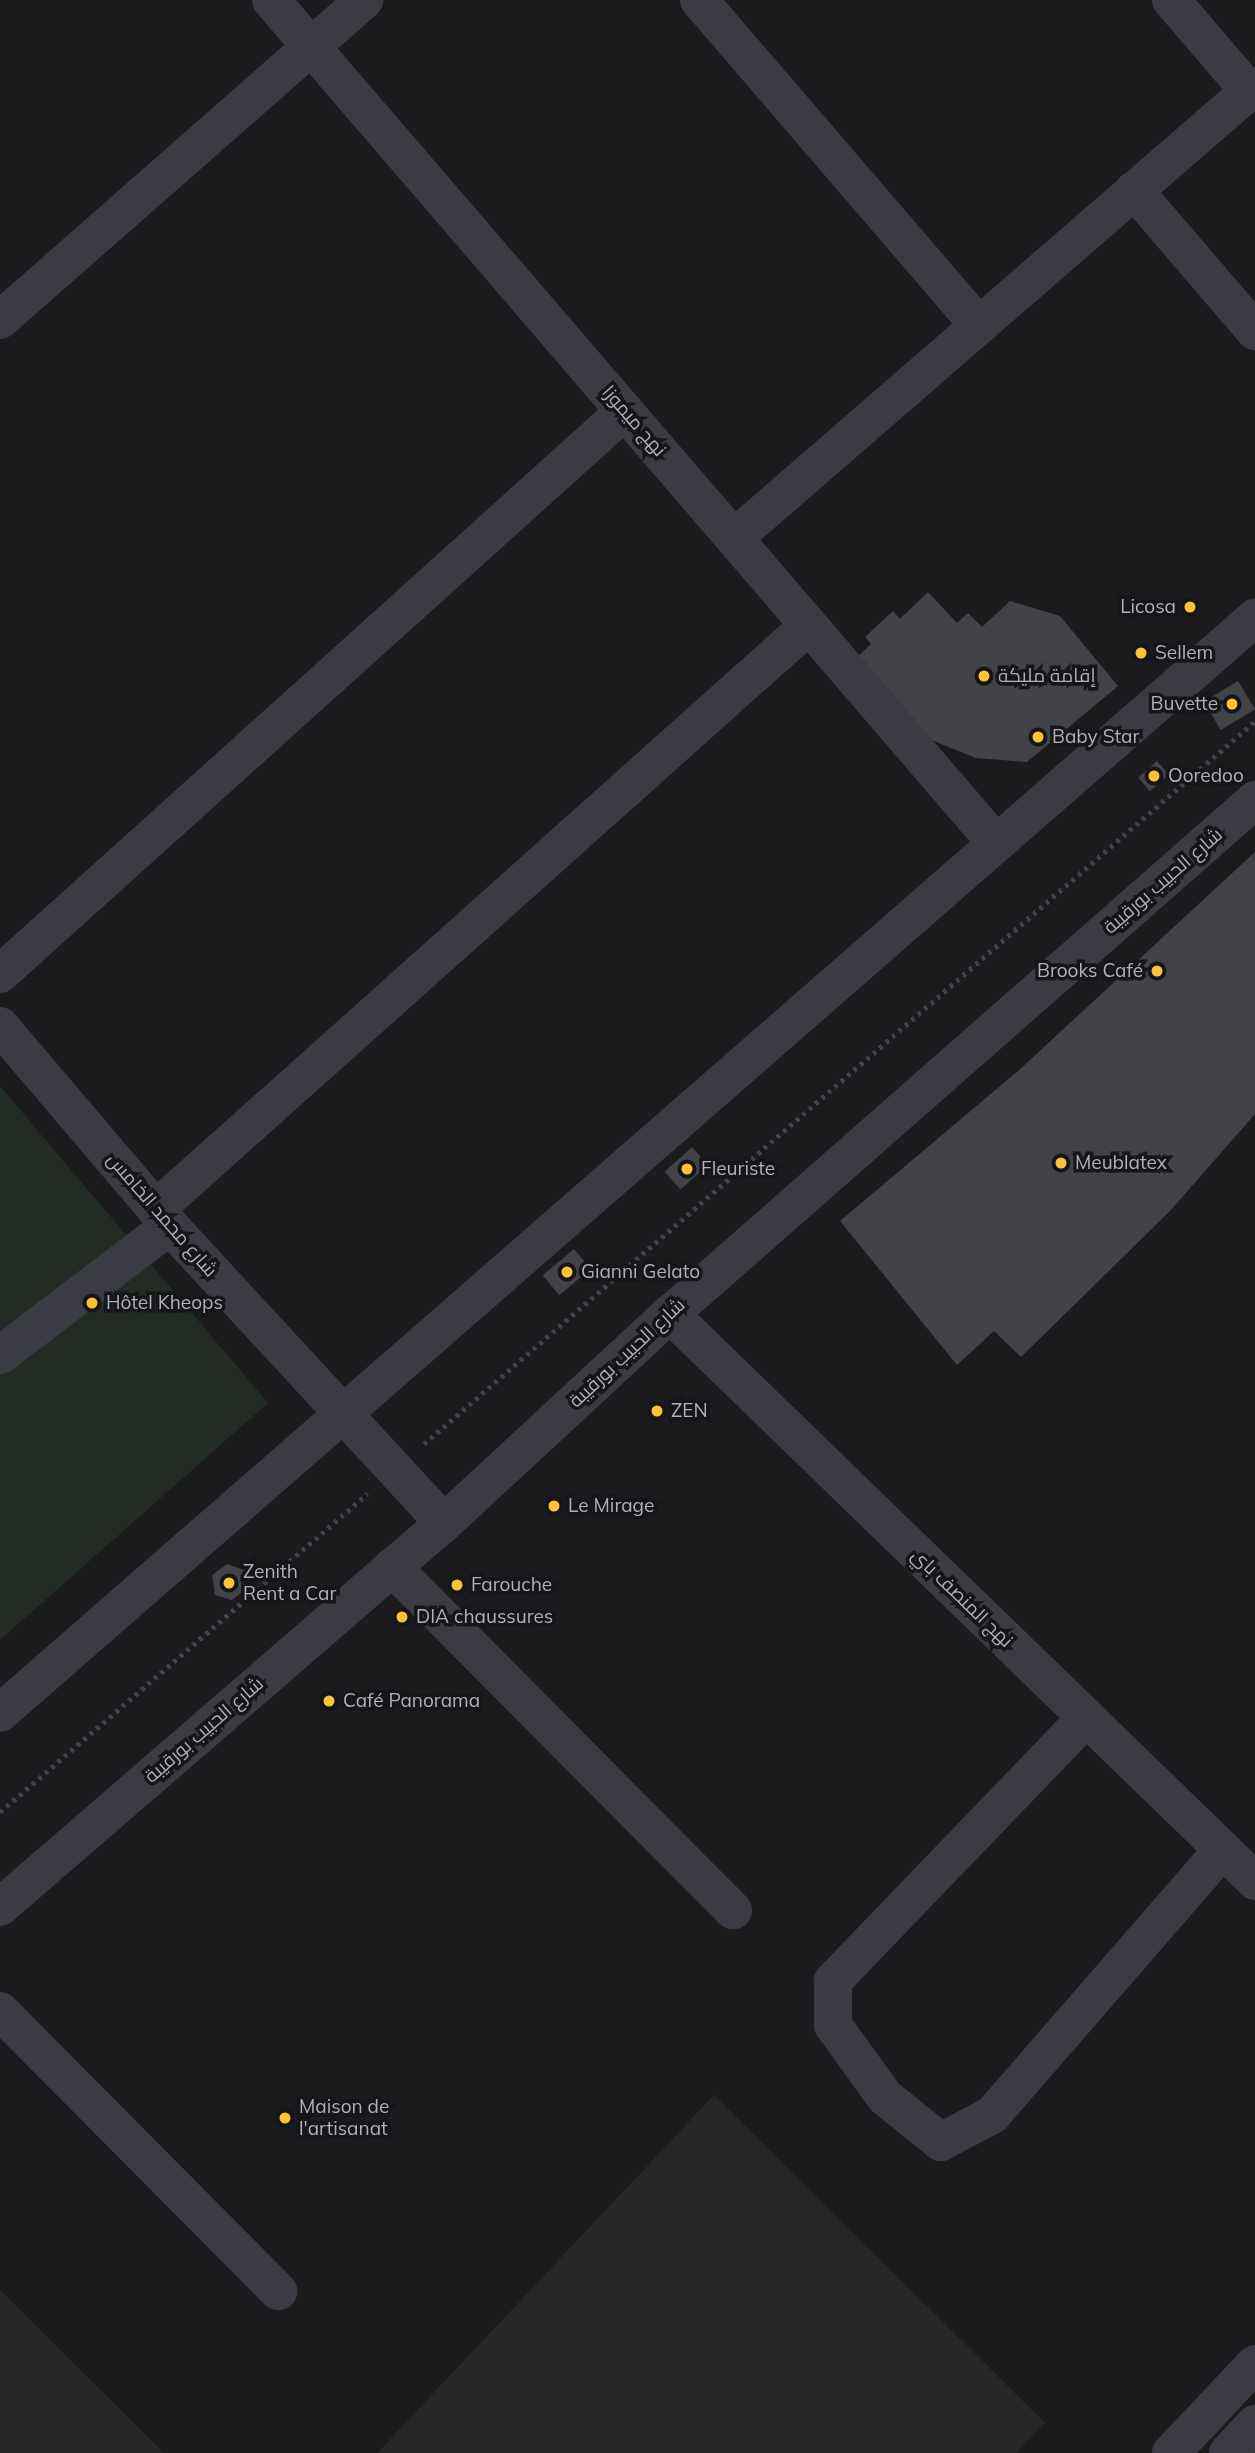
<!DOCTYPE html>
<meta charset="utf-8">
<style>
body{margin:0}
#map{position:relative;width:1255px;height:2453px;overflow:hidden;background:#1b1b1d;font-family:Mulish,Cairo,sans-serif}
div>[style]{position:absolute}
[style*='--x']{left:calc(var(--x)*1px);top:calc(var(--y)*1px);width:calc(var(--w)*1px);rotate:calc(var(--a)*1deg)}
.built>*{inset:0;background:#27272a}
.green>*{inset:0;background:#222c24}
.building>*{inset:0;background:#424347;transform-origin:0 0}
.path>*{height:4.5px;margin-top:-2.25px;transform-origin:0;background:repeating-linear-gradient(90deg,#41434a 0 3.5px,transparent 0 8.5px)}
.minor>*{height:38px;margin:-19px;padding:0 19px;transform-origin:19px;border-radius:19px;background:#3b3c43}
.dots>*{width:19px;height:19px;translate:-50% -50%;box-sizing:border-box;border:4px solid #161618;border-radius:50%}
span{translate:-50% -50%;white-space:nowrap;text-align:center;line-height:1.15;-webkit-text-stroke:7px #161618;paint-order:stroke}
.street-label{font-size:19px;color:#adb1bd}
.poi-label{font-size:19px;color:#adb1bd}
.right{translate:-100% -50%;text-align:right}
.left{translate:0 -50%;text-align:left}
</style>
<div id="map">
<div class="built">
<i style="clip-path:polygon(714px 2095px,1045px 2423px,1016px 2453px,377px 2453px)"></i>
<i style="clip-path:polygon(0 2290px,164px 2453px,0 2453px)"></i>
</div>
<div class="green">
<i style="clip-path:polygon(0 1086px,268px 1403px,0 1640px)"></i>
</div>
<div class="building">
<i style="clip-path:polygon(928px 592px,957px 623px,968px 613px,982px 627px,1010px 601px,1060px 616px,1118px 686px,1027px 762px,976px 758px,914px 733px,849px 665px,871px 644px,865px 637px,893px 611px,900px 619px)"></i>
<i style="left:1238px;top:681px;width:33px;height:40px;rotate:59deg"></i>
<i style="left:1157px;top:761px;width:18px;height:25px;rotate:49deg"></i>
<i style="clip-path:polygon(1255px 852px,1255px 1114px,1170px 1211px,1021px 1357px,994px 1331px,957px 1365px,840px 1221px,1018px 1071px)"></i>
<i style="left:692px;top:1147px;width:24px;height:37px;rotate:48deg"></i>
<i style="left:574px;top:1249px;width:26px;height:41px;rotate:50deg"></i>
<i style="clip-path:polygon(227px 1564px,244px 1570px,245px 1590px,232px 1600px,215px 1595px,212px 1575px)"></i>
</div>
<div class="path">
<i style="--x:424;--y:1444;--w:1101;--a:-41.02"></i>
<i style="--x:0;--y:1812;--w:486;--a:-40.9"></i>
</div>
<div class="minor">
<i style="--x:271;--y:0;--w:1112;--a:49.3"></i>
<i style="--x:699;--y:0;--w:429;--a:49.3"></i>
<i style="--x:1171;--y:0;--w:120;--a:49.4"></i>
<i style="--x:1134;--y:190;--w:186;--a:49.4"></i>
<i style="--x:0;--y:320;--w:485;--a:-41.3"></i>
<i style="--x:734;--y:538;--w:690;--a:-40.94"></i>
<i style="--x:0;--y:974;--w:841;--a:-42.01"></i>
<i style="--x:0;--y:1026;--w:262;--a:49.6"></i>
<i style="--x:170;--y:1226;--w:404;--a:47.3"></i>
<i style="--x:156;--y:1209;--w:875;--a:-41.8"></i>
<i style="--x:670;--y:1314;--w:815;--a:44.1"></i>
<i style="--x:0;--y:1355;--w:213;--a:-37.2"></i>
<i style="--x:392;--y:1567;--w:484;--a:45.2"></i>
<i style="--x:0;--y:1713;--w:1666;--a:-41.11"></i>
<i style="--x:1085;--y:1719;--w:364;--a:133.9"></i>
<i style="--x:833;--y:1981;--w:44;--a:90"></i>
<i style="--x:833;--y:2025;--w:89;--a:54.2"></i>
<i style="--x:885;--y:2097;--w:72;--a:38.8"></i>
<i style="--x:941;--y:2142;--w:58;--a:-27.9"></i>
<i style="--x:992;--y:2115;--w:351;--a:-49"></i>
<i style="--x:0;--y:1907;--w:587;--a:-40.86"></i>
<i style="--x:444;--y:1523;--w:308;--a:-42.8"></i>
<i style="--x:670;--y:1314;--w:779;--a:-41.3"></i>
<i style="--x:0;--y:2011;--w:395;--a:45.2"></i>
<i style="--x:1171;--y:2453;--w:122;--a:-46.7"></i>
<i style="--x:1228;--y:2453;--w:40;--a:-47"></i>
</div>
<div class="dots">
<i style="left:1190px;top:607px;background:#fbc335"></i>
<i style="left:1141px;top:653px;background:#fbc335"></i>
<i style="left:984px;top:676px;background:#fbc335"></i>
<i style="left:1232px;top:704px;background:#fbc335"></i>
<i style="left:1038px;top:737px;background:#fbc335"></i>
<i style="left:1154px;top:776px;background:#fbc335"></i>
<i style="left:1157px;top:971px;background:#fbc335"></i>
<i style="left:1061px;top:1163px;background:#fbc335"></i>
<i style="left:687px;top:1169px;background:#fbc335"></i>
<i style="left:567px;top:1272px;background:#fbc335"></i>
<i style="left:92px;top:1303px;background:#fbc335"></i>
<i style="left:657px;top:1411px;background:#fbc335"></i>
<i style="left:554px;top:1506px;background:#fbc335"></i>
<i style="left:229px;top:1583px;background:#fbc335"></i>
<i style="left:457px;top:1585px;background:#fbc335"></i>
<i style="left:402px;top:1617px;background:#fbc335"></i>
<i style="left:329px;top:1701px;background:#fbc335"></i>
<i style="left:285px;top:2118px;background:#fbc335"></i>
</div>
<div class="street-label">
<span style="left:634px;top:421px;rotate:49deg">نهج ميموزا</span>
<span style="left:1163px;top:881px;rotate:-41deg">شارع الحبيب بورقيبة</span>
<span style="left:162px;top:1215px;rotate:49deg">شارع محمد الخامس</span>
<span style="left:627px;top:1353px;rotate:-43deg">شارع الحبيب بورقيبة</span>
<span style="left:962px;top:1598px;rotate:44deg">نهج المنصف باي</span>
<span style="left:204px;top:1730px;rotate:-41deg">شارع الحبيب بورقيبة</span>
</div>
<div class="poi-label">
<span class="right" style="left:1176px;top:607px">Licosa</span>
<span class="left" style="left:1155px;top:653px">Sellem</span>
<span class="left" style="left:998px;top:676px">إقامة مليكة</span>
<span class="right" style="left:1218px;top:704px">Buvette</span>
<span class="left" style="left:1052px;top:737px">Baby Star</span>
<span class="left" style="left:1168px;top:776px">Ooredoo</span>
<span class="right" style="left:1143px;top:971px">Brooks Café</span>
<span class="left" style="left:1075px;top:1163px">Meublatex</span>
<span class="left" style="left:701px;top:1169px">Fleuriste</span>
<span class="left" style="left:581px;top:1272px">Gianni Gelato</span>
<span class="left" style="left:106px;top:1303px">Hôtel Kheops</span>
<span class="left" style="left:671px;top:1411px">ZEN</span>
<span class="left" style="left:568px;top:1506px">Le Mirage</span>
<span class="left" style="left:243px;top:1583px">Zenith<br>Rent a Car</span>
<span class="left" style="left:471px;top:1585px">Farouche</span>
<span class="left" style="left:416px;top:1617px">DIA chaussures</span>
<span class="left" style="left:343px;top:1701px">Café Panorama</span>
<span class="left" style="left:299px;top:2118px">Maison de<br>l'artisanat</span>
</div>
</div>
